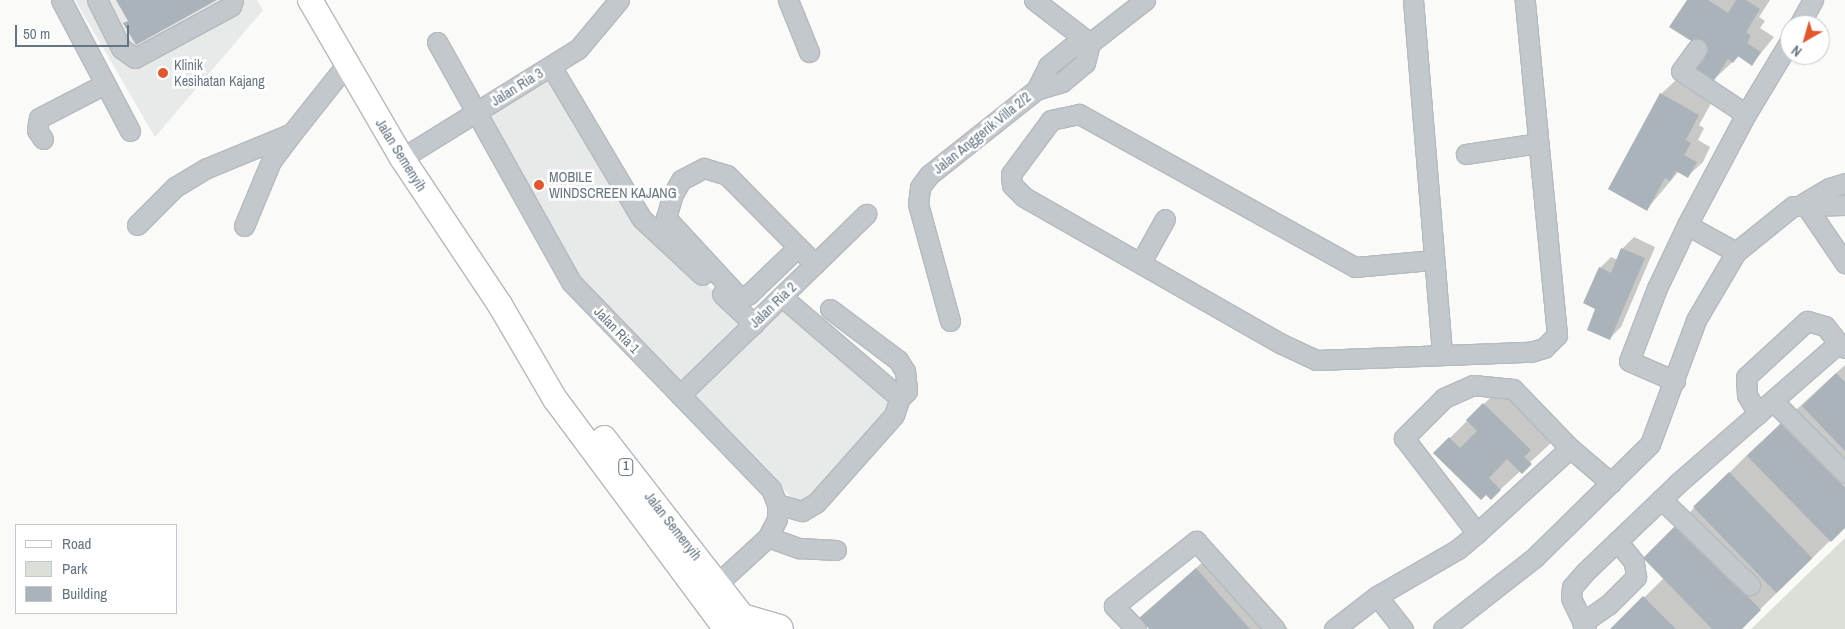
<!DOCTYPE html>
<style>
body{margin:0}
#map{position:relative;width:1845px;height:629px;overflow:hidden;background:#fafaf8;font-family:"Archivo Narrow",sans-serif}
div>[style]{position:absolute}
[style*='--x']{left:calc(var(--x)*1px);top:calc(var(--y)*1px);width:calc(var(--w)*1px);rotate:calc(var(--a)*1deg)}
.built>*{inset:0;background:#e8e9e9}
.green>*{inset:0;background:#dadfd7}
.shadow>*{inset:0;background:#0003}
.building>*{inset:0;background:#aab3b9;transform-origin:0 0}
.roads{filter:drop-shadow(1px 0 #b5babe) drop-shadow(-1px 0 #b5babe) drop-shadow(0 1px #b5babe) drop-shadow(0 -1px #b5babe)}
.minor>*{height:19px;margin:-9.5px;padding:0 9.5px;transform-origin:9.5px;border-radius:9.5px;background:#c3c8cc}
.major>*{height:24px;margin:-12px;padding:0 12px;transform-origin:12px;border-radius:12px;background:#fff}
.highway>*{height:28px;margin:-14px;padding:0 14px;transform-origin:14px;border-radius:14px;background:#fff}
.dots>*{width:14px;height:14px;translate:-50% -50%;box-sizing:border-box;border:2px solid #fff;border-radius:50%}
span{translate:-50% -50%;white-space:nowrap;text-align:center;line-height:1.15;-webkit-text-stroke:5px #fff;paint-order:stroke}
.shield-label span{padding:1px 4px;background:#fff;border:1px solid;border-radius:4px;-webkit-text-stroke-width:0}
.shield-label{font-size:12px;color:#657683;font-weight:700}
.poi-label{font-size:14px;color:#657683}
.left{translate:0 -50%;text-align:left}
.street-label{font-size:14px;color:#657683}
.legend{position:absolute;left:15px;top:524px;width:162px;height:90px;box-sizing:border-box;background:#fff;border:1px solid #c1c8cd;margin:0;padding:6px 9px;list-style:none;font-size:15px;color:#657683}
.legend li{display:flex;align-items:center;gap:10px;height:25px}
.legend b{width:25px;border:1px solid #c1c8cd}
.north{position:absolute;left:1780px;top:15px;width:50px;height:50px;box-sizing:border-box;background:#fff;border:1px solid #c1c8cd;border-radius:50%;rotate:218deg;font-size:14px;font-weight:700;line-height:20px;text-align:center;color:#657683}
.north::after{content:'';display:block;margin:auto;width:18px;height:22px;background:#e4572e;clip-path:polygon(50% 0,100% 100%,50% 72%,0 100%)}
.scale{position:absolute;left:15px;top:25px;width:114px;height:22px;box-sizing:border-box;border:2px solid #657683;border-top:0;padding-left:6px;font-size:15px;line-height:18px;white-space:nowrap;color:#657683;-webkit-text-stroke:4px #fff;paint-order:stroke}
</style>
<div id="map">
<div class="built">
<i style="clip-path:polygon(75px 0,257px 0,263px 10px,155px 137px)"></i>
<i style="clip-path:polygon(551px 74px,639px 221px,755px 330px,783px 303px,895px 398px,890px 414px,801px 507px,576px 278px,484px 116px)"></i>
</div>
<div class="green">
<i style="clip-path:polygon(1845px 538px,1845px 629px,1751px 629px)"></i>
</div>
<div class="shadow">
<i style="clip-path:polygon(1688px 0,1770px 0,1759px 17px,1765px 21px,1760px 28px,1774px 37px,1752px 64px,1739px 56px,1712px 81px,1706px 49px)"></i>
<i style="clip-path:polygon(1676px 80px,1713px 100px,1699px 125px,1704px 128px,1698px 140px,1710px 147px,1703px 162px,1688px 176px,1679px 171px,1647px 209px,1661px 94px)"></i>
<i style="clip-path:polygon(1634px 237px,1655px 247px,1621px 327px,1610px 338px,1597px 308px,1600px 268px,1611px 257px,1618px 260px,1623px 248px)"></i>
<i style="clip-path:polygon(1845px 365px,1845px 526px,1740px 629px,1612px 629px,1664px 578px,1644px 558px,1750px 452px)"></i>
<i style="clip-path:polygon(1504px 384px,1550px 429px,1544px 435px,1551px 443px,1491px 498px,1435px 453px)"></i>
<i style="clip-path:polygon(1217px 549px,1288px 629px,1151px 629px,1141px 618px)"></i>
</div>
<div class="building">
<i style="clip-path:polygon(116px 0,217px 0,136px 45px,123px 23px,128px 21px)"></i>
<i style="clip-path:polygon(1687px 0,1708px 0,1728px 13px,1736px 0,1746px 0,1760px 9px,1746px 32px,1751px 36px,1747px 43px,1761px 52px,1752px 66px,1738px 56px,1733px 63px,1728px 59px,1713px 82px,1692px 69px,1704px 49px,1669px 27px)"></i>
<i style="clip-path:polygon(1660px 93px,1699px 115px,1686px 140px,1691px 143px,1684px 155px,1697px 162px,1688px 178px,1676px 171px,1670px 181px,1665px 178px,1647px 211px,1608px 189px)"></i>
<i style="clip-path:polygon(1621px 248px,1645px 258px,1610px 340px,1587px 330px,1595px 309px,1583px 303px,1599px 267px,1611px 273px)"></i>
<i style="clip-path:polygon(1836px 373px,1845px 382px,1845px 451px,1802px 406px)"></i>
<i style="clip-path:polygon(1483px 403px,1531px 450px,1524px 457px,1532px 464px,1522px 474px,1507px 459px,1489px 478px,1501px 490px,1491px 500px,1486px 495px,1481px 500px,1433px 453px,1449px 437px,1460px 448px,1477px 431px,1466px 420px)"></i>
<i style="clip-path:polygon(1782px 422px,1845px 488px,1845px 528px,1831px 542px,1747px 456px)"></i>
<i style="left:1729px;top:472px;width:120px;height:50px;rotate:46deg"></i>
<i style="clip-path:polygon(1677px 524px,1761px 610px,1742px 629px,1712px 629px,1643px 558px)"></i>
<i style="clip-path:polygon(1196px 568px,1250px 629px,1149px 629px,1139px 618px)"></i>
<i style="clip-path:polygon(1643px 596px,1676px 629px,1610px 629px)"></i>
</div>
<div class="roads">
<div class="minor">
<i style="--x:61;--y:0;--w:148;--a:62.2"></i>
<i style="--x:97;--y:0;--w:54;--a:63.4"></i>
<i style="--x:121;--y:48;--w:17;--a:36"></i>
<i style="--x:135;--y:58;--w:109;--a:-28.4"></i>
<i style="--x:231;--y:6;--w:6;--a:-72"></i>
<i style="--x:788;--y:0;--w:56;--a:68"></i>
<i style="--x:1034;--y:0;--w:71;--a:37.5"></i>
<i style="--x:1413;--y:0;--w:355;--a:85.3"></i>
<i style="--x:1799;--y:25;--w:29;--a:-61"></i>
<i style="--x:437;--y:42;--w:275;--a:60.8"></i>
<i style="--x:571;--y:282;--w:288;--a:46"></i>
<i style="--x:771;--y:489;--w:16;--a:68"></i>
<i style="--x:777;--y:504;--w:15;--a:90"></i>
<i style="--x:777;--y:519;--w:20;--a:117"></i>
<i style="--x:768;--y:537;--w:68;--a:137.4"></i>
<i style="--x:1697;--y:49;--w:27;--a:126"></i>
<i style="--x:1681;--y:71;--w:78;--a:33.5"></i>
<i style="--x:551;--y:66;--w:178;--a:59.3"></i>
<i style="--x:642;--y:219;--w:82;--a:43"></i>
<i style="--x:1036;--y:90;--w:27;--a:-63"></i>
<i style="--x:1048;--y:66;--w:28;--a:-39"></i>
<i style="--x:1070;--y:48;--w:21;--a:-14"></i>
<i style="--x:1090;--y:43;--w:70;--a:-38"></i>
<i style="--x:43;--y:139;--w:11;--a:-124"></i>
<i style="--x:37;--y:130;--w:12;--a:-81"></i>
<i style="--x:39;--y:118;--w:74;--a:-27.3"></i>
<i style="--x:1466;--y:154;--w:73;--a:-8.7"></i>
<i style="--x:402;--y:158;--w:207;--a:-31.8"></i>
<i style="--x:578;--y:49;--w:64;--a:-50.1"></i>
<i style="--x:1804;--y:203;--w:73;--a:55.7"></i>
<i style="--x:1804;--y:203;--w:29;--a:-31"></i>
<i style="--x:1829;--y:188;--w:17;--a:-17"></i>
<i style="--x:137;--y:225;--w:54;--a:-45"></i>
<i style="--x:175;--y:187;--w:37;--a:-31"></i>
<i style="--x:207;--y:168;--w:92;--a:-22.4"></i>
<i style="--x:292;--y:133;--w:87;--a:-51.5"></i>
<i style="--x:1687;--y:225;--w:56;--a:28.9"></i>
<i style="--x:244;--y:226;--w:70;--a:-67.4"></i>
<i style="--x:271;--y:161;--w:35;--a:-53"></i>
<i style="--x:798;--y:247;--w:69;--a:136.2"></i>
<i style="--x:748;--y:295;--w:9;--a:167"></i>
<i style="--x:739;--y:297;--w:108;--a:-132.7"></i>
<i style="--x:666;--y:218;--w:25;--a:-74"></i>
<i style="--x:673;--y:194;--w:16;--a:-60"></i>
<i style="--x:681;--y:180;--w:26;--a:-28"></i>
<i style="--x:704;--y:168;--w:24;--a:17"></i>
<i style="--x:727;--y:175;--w:101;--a:45.4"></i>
<i style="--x:798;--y:247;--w:24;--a:45"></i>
<i style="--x:1432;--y:260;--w:77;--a:174.8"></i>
<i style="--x:1355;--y:267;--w:316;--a:-151"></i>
<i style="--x:1079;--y:114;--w:29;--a:168"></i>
<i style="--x:1051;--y:120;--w:67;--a:126.5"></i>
<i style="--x:1011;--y:174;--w:11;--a:85"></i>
<i style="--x:1012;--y:185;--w:17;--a:45"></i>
<i style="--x:1024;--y:197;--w:297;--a:29.7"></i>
<i style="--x:1282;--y:344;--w:38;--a:25"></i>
<i style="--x:1317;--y:360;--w:213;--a:-2.2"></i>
<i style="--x:1530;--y:352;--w:15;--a:-16"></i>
<i style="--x:1544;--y:348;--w:18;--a:-45"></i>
<i style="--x:1557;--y:335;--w:337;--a:-95.5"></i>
<i style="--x:1141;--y:262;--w:49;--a:-60.8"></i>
<i style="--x:722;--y:294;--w:44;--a:43.2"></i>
<i style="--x:830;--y:309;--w:85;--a:36.9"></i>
<i style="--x:898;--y:360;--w:13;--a:58"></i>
<i style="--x:905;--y:371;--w:20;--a:84"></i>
<i style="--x:907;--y:391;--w:10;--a:135"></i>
<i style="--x:950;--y:321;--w:121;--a:-105.3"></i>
<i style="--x:918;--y:204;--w:17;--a:-83"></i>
<i style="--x:920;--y:187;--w:15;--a:-53"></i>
<i style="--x:929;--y:175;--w:137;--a:-38.5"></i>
<i style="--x:1036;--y:90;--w:27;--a:-17"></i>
<i style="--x:1062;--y:82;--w:30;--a:-40"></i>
<i style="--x:1085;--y:63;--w:21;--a:-76"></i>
<i style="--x:1675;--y:381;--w:50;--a:-156.5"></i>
<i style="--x:1629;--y:361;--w:78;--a:-69"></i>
<i style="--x:1657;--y:288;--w:70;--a:-64.5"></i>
<i style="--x:1687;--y:225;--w:126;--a:-62"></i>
<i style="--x:1746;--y:114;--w:85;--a:-58.9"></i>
<i style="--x:680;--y:395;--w:260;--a:-44.2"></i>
<i style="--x:1773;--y:401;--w:102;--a:45"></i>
<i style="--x:1758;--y:414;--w:22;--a:-120"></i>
<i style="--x:1747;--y:395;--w:18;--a:-93"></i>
<i style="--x:1746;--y:377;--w:83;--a:-42.6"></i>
<i style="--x:1807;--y:321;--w:19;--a:16"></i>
<i style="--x:1825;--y:326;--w:23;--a:52"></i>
<i style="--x:1570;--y:448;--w:54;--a:40.5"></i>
<i style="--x:1661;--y:499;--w:124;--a:44"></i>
<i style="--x:777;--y:504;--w:26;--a:16"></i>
<i style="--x:802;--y:511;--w:16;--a:-30"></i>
<i style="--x:816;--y:503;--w:118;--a:-48.4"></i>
<i style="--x:894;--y:415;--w:18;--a:-71"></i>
<i style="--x:900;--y:398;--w:155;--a:-139.4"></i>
<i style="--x:768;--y:537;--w:33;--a:20"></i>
<i style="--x:799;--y:548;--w:37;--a:3"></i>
<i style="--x:1377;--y:596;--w:94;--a:-30.1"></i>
<i style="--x:1458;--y:549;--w:25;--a:-40"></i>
<i style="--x:1477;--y:533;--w:126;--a:-42.4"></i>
<i style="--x:1570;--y:448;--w:82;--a:-134"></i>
<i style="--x:1513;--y:389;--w:40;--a:-174.3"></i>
<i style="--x:1473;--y:385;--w:32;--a:156"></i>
<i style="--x:1444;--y:398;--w:57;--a:135"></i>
<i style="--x:1404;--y:438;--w:120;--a:52.5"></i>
<i style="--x:1582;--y:623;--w:32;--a:-35"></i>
<i style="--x:1608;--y:605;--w:40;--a:-45"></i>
<i style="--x:1636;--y:577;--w:15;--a:-98"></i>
<i style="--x:1634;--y:562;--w:27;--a:-129"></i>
<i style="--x:1136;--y:629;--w:32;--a:-134"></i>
<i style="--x:1114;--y:606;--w:105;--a:-38.4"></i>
<i style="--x:1196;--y:541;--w:118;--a:48.1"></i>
<i style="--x:1334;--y:629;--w:54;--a:-37.5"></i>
<i style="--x:1377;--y:596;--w:42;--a:51.8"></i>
<i style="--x:1443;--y:629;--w:117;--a:-38"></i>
<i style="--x:1535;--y:557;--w:161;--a:-44.5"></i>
<i style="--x:1650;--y:444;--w:132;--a:-69.6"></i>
<i style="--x:1696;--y:320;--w:79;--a:-59.5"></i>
<i style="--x:1736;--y:252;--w:73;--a:-38.9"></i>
<i style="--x:1793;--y:206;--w:52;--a:-1.1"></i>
<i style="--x:1586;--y:629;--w:34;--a:-116"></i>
<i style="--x:1571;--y:598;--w:11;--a:-85"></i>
<i style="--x:1572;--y:587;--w:20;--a:-49"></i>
<i style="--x:1585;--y:572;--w:127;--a:-43.7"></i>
<i style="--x:1677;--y:484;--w:208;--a:-41.1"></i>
<i style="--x:1834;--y:347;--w:6;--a:-31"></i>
<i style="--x:1839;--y:344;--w:7;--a:34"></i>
</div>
<div class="major">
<i style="--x:310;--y:0;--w:183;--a:59.8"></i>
<i style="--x:402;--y:158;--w:177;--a:56.3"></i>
<i style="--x:500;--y:305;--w:109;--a:59.7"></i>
<i style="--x:555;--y:399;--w:287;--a:53.4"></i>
<i style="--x:604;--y:438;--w:242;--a:52.2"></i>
</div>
<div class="highway">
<i style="--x:745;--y:619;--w:35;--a:16"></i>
</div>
</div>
<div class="dots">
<i style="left:163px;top:73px;background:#e4572e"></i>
<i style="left:539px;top:185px;background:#e4572e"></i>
</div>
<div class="shield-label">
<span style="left:626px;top:467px">1</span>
</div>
<div class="poi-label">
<span class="left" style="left:174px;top:73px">Klinik<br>Kesihatan Kajang</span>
<span class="left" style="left:549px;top:185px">MOBILE<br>WINDSCREEN KAJANG</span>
</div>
<div class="street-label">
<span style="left:517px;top:87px;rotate:-32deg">Jalan Ria 3</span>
<span style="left:982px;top:133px;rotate:-39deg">Jalan Anggerik Villa 2/2</span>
<span style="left:401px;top:155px;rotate:58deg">Jalan Semenyih</span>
<span style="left:773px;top:305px;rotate:-44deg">Jalan Ria 2</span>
<span style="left:617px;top:330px;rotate:46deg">Jalan Ria 1</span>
<span style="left:673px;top:526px;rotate:52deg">Jalan Semenyih</span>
</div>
<ul class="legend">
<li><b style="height:6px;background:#fff"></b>Road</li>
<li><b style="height:14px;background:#dadfd7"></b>Park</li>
<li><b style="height:14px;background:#aab3b9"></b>Building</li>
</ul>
<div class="north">N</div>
<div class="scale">50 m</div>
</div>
